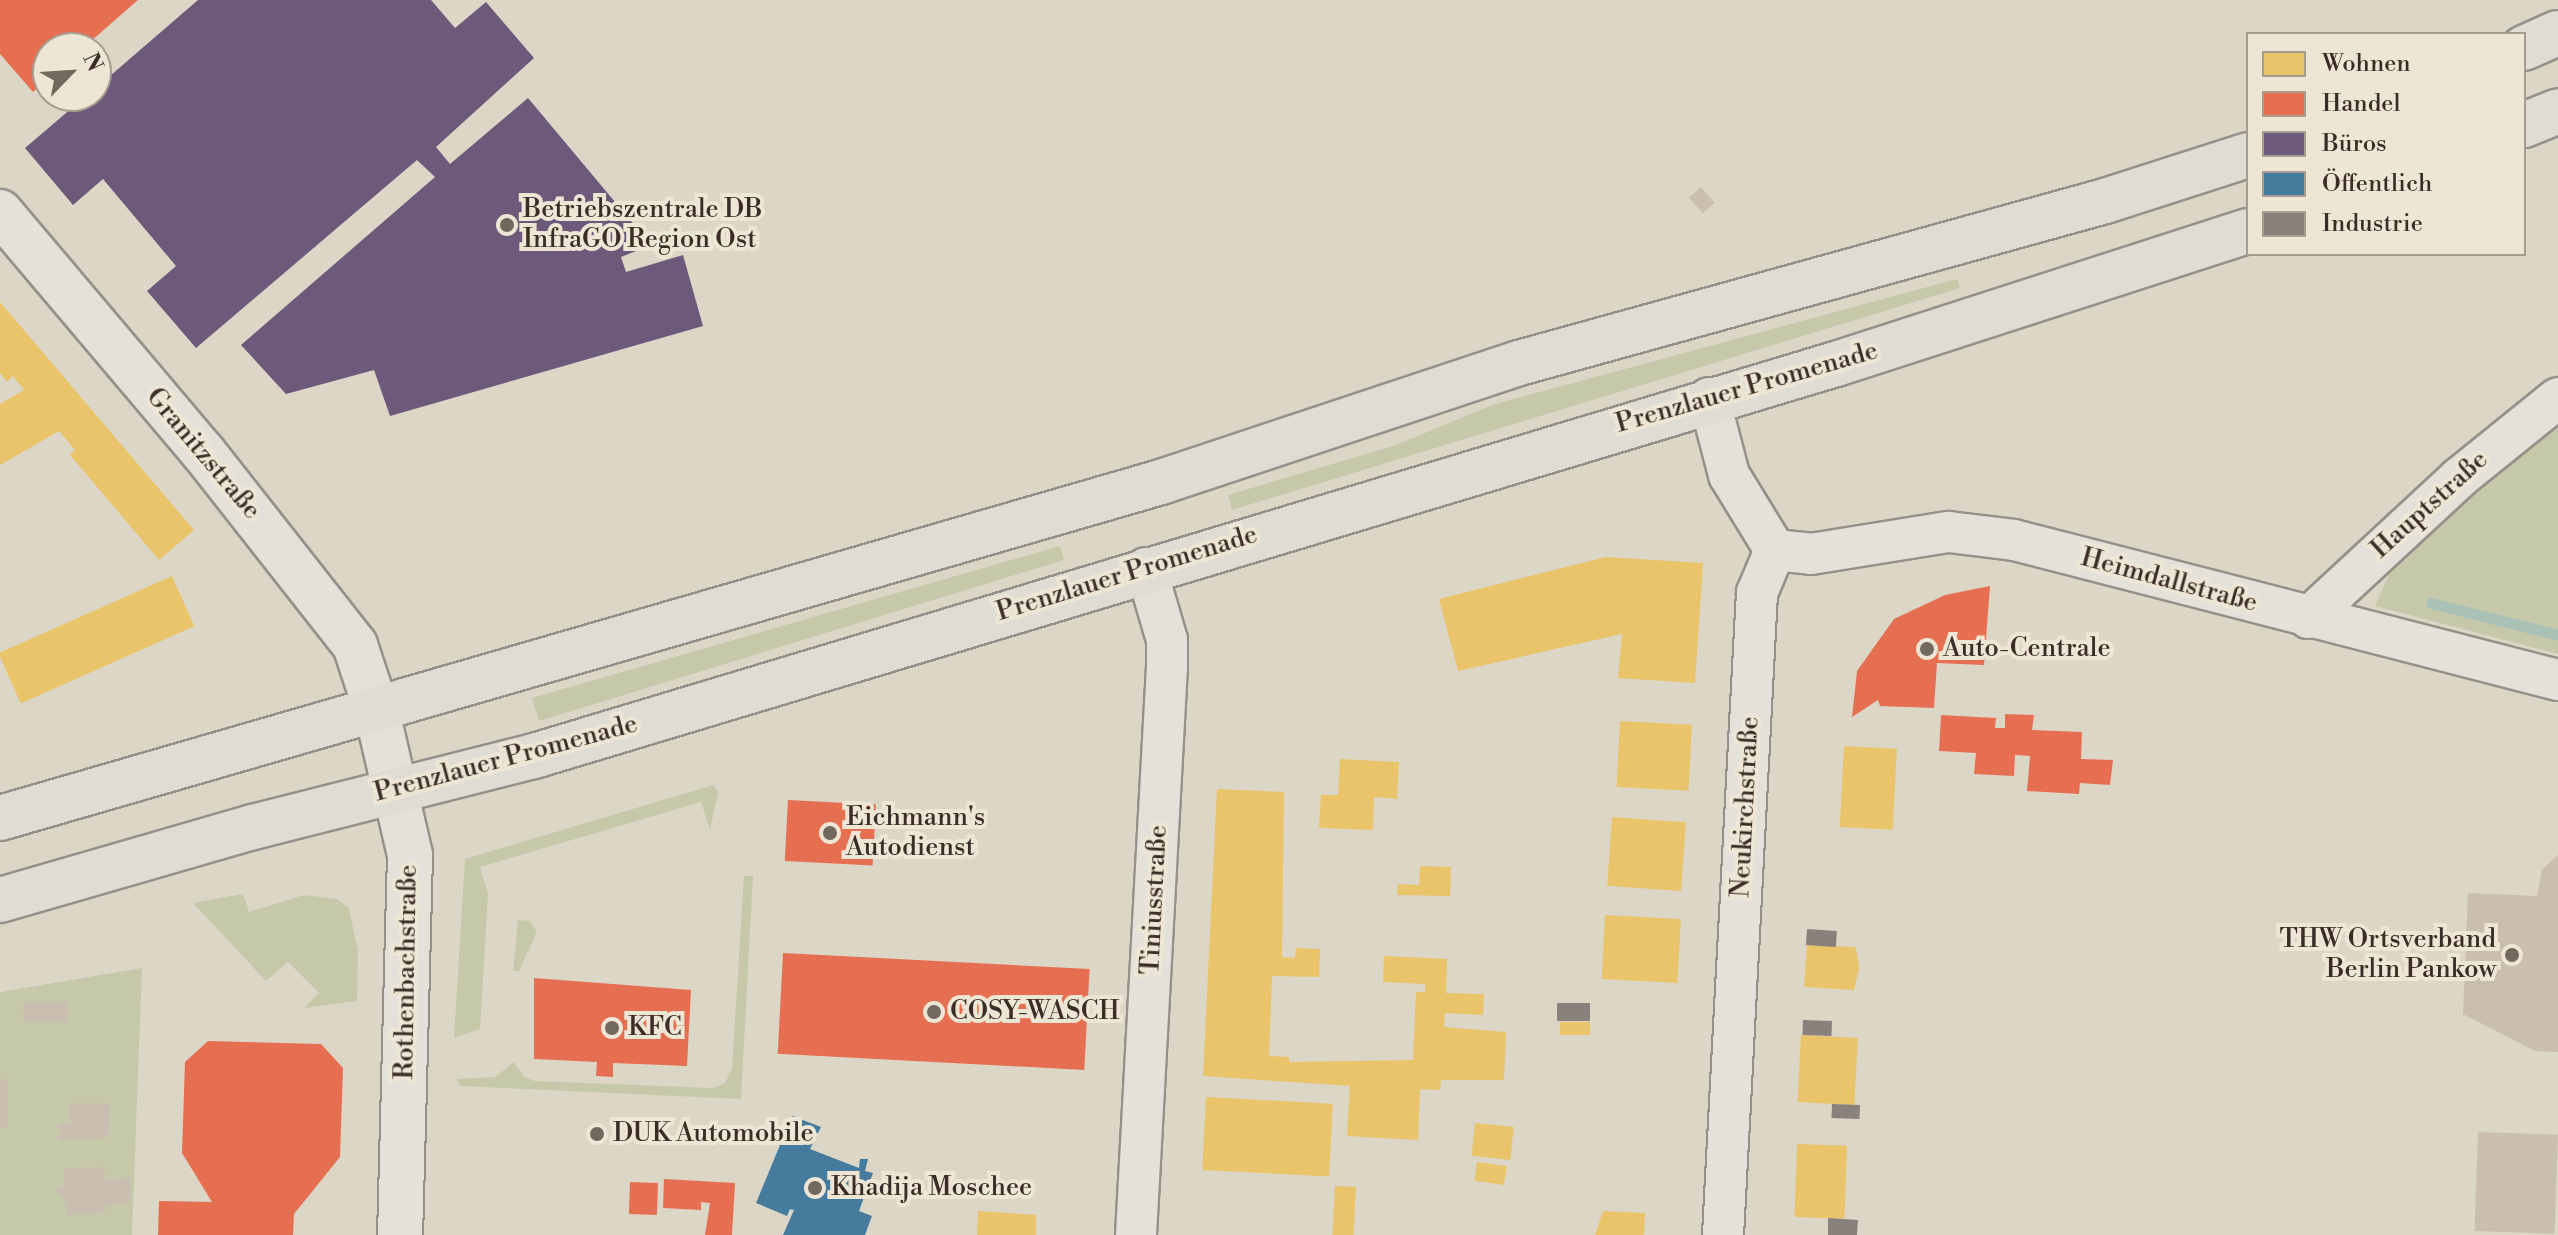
<!DOCTYPE html>
<meta charset="utf-8">
<style>
body{margin:0}
#map{position:relative;width:2558px;height:1235px;overflow:hidden;background:#dcd6c7;font-family:"Libre Bodoni",serif}
div>[style]{position:absolute}
[style*='--x']{left:calc(var(--x)*1px);top:calc(var(--y)*1px);width:calc(var(--w)*1px);rotate:calc(var(--a)*1deg)}
.green>*{inset:0;background:#c5c9aa}
.homes>*{inset:0;background:#e9c46a;transform-origin:0 0}
.shops>*{inset:0;background:#e76f51;transform-origin:0 0}
.offices>*{inset:0;background:#6d597a}
.public>*{inset:0;background:#457b9d}
.industry>*{inset:0;background:#8a817c;transform-origin:0 0}
.stream>*{height:11px;margin:-5.5px;padding:0 5.5px;transform-origin:5.5px;border-radius:5.5px;background:#aac2b6}
.building>*{inset:0;background:#cabeb1;transform-origin:0 0}
.roads{filter:drop-shadow(2px 0 #969188) drop-shadow(-2px 0 #969188) drop-shadow(0 2px #969188) drop-shadow(0 -2px #969188)}
.minor>*{height:40px;margin:-20px;padding:0 20px;transform-origin:20px;border-radius:20px;background:#e4e1da}
.secondary>*{height:44px;margin:-22px;padding:0 22px;transform-origin:22px;border-radius:22px;background:#e4e1da}
.primary>*{height:44px;margin:-22px;padding:0 22px;transform-origin:22px;border-radius:22px;background:#dfdcd3}
.dots>*{width:22px;height:22px;translate:-50% -50%;box-sizing:border-box;border:4px solid #ede6d5;border-radius:50%}
span{translate:-50% -50%;white-space:nowrap;text-align:center;line-height:1.15;-webkit-text-stroke:8px #ede6d5;paint-order:stroke}
.poi-label{font-size:26px;color:#3b2d25}
.left{translate:0 -50%;text-align:left}
.right{translate:-100% -50%;text-align:right}
.street-label{font-size:26px;color:#3b2d25}
.legend{position:absolute;left:2246px;top:32px;width:280px;height:224px;box-sizing:border-box;background:#ede6d5;border:2px solid #a69c8f;margin:0;padding:10px 14px;list-style:none;font-size:24px;color:#3b2d25}
.legend li{display:flex;align-items:center;gap:16px;height:40px}
.legend b{width:40px;border:2px solid #a69c8f}
.north{position:absolute;left:32px;top:32px;width:80px;height:80px;box-sizing:border-box;background:#ede6d5;border:2px solid #a69c8f;border-radius:50%;rotate:65deg;font-size:22px;font-weight:700;line-height:32px;text-align:center;color:#3b2d25}
.north::after{content:'';display:block;margin:auto;width:28px;height:36px;background:#73685e;clip-path:polygon(50% 0,100% 100%,50% 72%,0 100%)}
</style>
<div id="map">
<div class="green">
<i style="clip-path:polygon(1957px 279px,1960px 288px,1232px 510px,1228px 495px,1396px 445px,1492px 405px)"></i>
<i style="clip-path:polygon(2558px 425px,2558px 654px,2375px 606px,2399px 551px,2495px 467px)"></i>
<i style="clip-path:polygon(1060px 546px,1064px 560px,539px 721px,532px 698px)"></i>
<i style="clip-path:polygon(713px 785px,718px 792px,710px 830px,701px 802px,480px 867px,488px 894px,480px 1029px,454px 1038px,465px 859px)"></i>
<i style="clip-path:polygon(744px 876px,753px 876px,741px 1099px,460px 1086px,457px 1079px,495px 1077px,514px 1062px,524px 1077px,535px 1081px,713px 1088px,725px 1083px,732px 1069px)"></i>
<i style="clip-path:polygon(243px 894px,249px 912px,304px 895px,337px 899px,349px 908px,358px 952px,357px 1001px,304px 1008px,319px 993px,288px 962px,266px 981px,193px 903px)"></i>
<i style="clip-path:polygon(518px 920px,530px 921px,537px 932px,519px 971px,513px 971px)"></i>
<i style="clip-path:polygon(142px 968px,132px 1235px,0 1235px,0 992px)"></i>
</div>
<div class="homes">
<i style="clip-path:polygon(0 302px,194px 530px,159px 560px,70px 455px,75px 450px,59px 431px,0 465px,0 404px,24px 390px,13px 376px,7px 382px,0 373px)"></i>
<i style="clip-path:polygon(1606px 557px,1703px 563px,1695px 683px,1618px 678px,1622px 634px,1458px 671px,1439px 599px)"></i>
<i style="left:172px;top:576px;width:55px;height:190px;rotate:66deg"></i>
<i style="left:1620px;top:721px;width:72px;height:66px;rotate:3deg"></i>
<i style="left:1844px;top:746px;width:53px;height:81px;rotate:3deg"></i>
<i style="clip-path:polygon(1340px 759px,1399px 762px,1397px 799px,1374px 797px,1373px 830px,1319px 828px,1321px 795px,1338px 795px)"></i>
<i style="clip-path:polygon(1217px 789px,1284px 792px,1282px 957px,1295px 958px,1296px 948px,1320px 949px,1319px 977px,1272px 976px,1269px 1056px,1289px 1057px,1289px 1062px,1413px 1060px,1416px 992px,1425px 992px,1425px 984px,1383px 982px,1384px 956px,1447px 959px,1446px 993px,1484px 994px,1483px 1015px,1445px 1013px,1444px 1027px,1506px 1032px,1504px 1080px,1441px 1080px,1440px 1090px,1420px 1089px,1418px 1140px,1347px 1136px,1350px 1086px,1203px 1076px)"></i>
<i style="left:1612px;top:817px;width:74px;height:69px;rotate:4deg"></i>
<i style="clip-path:polygon(1420px 866px,1451px 867px,1450px 896px,1397px 895px,1398px 884px,1419px 885px)"></i>
<i style="left:1605px;top:915px;width:76px;height:64px;rotate:3deg"></i>
<i style="clip-path:polygon(1807px 945px,1856px 947px,1859px 969px,1854px 990px,1804px 987px)"></i>
<i style="left:1560px;top:1022px;width:30px;height:13px"></i>
<i style="left:1801px;top:1035px;width:57px;height:67px;rotate:3deg"></i>
<i style="left:1206px;top:1097px;width:127px;height:73px;rotate:3deg"></i>
<i style="left:1475px;top:1123px;width:39px;height:33px;rotate:6deg"></i>
<i style="left:1797px;top:1144px;width:50px;height:73px;rotate:2deg"></i>
<i style="left:1477px;top:1162px;width:30px;height:19px;rotate:8deg"></i>
<i style="left:1335px;top:1186px;width:21px;height:49px;rotate:3deg"></i>
<i style="clip-path:polygon(978px 1211px,1036px 1215px,1036px 1235px,977px 1235px)"></i>
<i style="clip-path:polygon(1603px 1211px,1645px 1213px,1644px 1235px,1595px 1235px)"></i>
</div>
<div class="shops">
<i style="clip-path:polygon(0 0,138px 0,83px 48px,48px 48px,48px 79px,33px 92px,0 54px)"></i>
<i style="clip-path:polygon(1990px 586px,1984px 665px,1937px 663px,1934px 708px,1880px 706px,1878px 700px,1852px 717px,1857px 671px,1894px 619px,1945px 595px)"></i>
<i style="clip-path:polygon(2005px 714px,2034px 715px,2032px 730px,2082px 732px,2081px 759px,2113px 760px,2110px 785px,2080px 783px,2079px 794px,2027px 791px,2030px 756px,2015px 755px,2014px 776px,1974px 774px,1976px 753px,1939px 751px,1941px 715px,1996px 718px,1995px 728px,2005px 728px)"></i>
<i style="left:788px;top:800px;width:88px;height:61px;rotate:3deg"></i>
<i style="left:783px;top:953px;width:307px;height:101px;rotate:3deg"></i>
<i style="clip-path:polygon(534px 978px,691px 990px,687px 1066px,613px 1063px,613px 1077px,596px 1076px,597px 1062px,534px 1059px)"></i>
<i style="clip-path:polygon(208px 1041px,321px 1044px,343px 1068px,340px 1157px,294px 1214px,293px 1235px,158px 1235px,159px 1201px,212px 1202px,182px 1153px,185px 1062px)"></i>
<i style="clip-path:polygon(664px 1179px,735px 1183px,732px 1235px,705px 1235px,710px 1203px,701px 1202px,701px 1210px,663px 1208px)"></i>
<i style="left:630px;top:1182px;width:28px;height:32px;rotate:2deg"></i>
</div>
<div class="offices">
<i style="clip-path:polygon(198px 0,431px 0,455px 28px,486px 2px,534px 58px,436px 147px,450px 164px,528px 98px,651px 245px,621px 257px,626px 272px,683px 255px,703px 326px,390px 416px,374px 370px,286px 394px,241px 345px,435px 177px,417px 160px,196px 348px,147px 291px,176px 266px,103px 179px,73px 205px,25px 148px,86px 96px,96px 96px,96px 88px)"></i>
</div>
<div class="public">
<i style="clip-path:polygon(792px 1116px,821px 1127px,810px 1149px,859px 1168px,860px 1159px,868px 1159px,865px 1171px,873px 1173px,859px 1211px,872px 1216px,865px 1235px,783px 1235px,794px 1210px,790px 1209px,787px 1216px,756px 1203px)"></i>
</div>
<div class="industry">
<i style="left:1807px;top:929px;width:30px;height:16px;rotate:4deg"></i>
<i style="left:1557px;top:1003px;width:33px;height:18px"></i>
<i style="left:1803px;top:1020px;width:29px;height:15px;rotate:2deg"></i>
<i style="left:1832px;top:1104px;width:28px;height:14px;rotate:2deg"></i>
<i style="clip-path:polygon(1828px 1218px,1858px 1220px,1857px 1235px,1828px 1235px)"></i>
</div>
<div class="stream">
<i style="--x:2431;--y:603;--w:131;--a:14.1"></i>
</div>
<div class="building">
<i style="left:1701px;top:187px;width:21px;height:16px;rotate:49deg"></i>
<i style="clip-path:polygon(2558px 855px,2558px 1052px,2535px 1051px,2463px 1014px,2468px 893px,2537px 896px,2542px 870px)"></i>
<i style="left:23px;top:1002px;width:45px;height:20px"></i>
<i style="left:8px;top:1079px;width:48px;height:8px;rotate:90deg"></i>
<i style="clip-path:polygon(70px 1103px,110px 1103px,109px 1137px,59px 1140px,59px 1125px,70px 1123px)"></i>
<i style="left:2478px;top:1132px;width:80px;height:99px;rotate:2deg"></i>
<i style="clip-path:polygon(105px 1167px,105px 1179px,129px 1178px,131px 1203px,105px 1206px,106px 1213px,66px 1215px,65px 1199px,55px 1189px,65px 1184px,64px 1168px)"></i>
</div>
<div class="roads">
<div class="minor">
<i style="--x:1709;--y:398;--w:80;--a:75.4"></i>
<i style="--x:1729;--y:475;--w:88;--a:58.5"></i>
<i style="--x:1775;--y:550;--w:36;--a:6"></i>
<i style="--x:1811;--y:554;--w:140;--a:-9.1"></i>
<i style="--x:1949;--y:532;--w:65;--a:7"></i>
<i style="--x:2014;--y:540;--w:562;--a:14.43"></i>
<i style="--x:2308;--y:618;--w:206;--a:-42.8"></i>
<i style="--x:2459;--y:478;--w:127;--a:-38.9"></i>
<i style="--x:1136;--y:1235;--w:569;--a:-86.88"></i>
<i style="--x:1167;--y:667;--w:27;--a:-90"></i>
<i style="--x:1167;--y:640;--w:75;--a:-106.3"></i>
<i style="--x:1723;--y:1235;--w:643;--a:-86.97"></i>
<i style="--x:1757;--y:593;--w:47;--a:-67.3"></i>
</div>
<div class="secondary">
<i style="--x:0;--y:212;--w:314;--a:49.8"></i>
<i style="--x:203;--y:452;--w:246;--a:51.8"></i>
<i style="--x:355;--y:645;--w:71;--a:71.8"></i>
<i style="--x:377;--y:712;--w:147;--a:77"></i>
<i style="--x:410;--y:855;--w:380;--a:91.5"></i>
</div>
<div class="primary">
<i style="--x:2524;--y:48;--w:37;--a:-24"></i>
<i style="--x:2524;--y:125;--w:37;--a:-22"></i>
<i style="--x:0;--y:818;--w:1209;--a:-16.14"></i>
<i style="--x:1161;--y:482;--w:377;--a:-18.4"></i>
<i style="--x:1519;--y:363;--w:608;--a:-15.45"></i>
<i style="--x:2105;--y:201;--w:150;--a:-17.8"></i>
<i style="--x:0;--y:900;--w:263;--a:-16.1"></i>
<i style="--x:253;--y:827;--w:290;--a:-14.2"></i>
<i style="--x:534;--y:756;--w:1360;--a:-16.76"></i>
<i style="--x:1836;--y:364;--w:433;--a:-17.9"></i>
</div>
</div>
<div class="dots">
<i style="left:507px;top:225px;background:#73685e"></i>
<i style="left:1927px;top:649px;background:#73685e"></i>
<i style="left:830px;top:833px;background:#73685e"></i>
<i style="left:2512px;top:955px;background:#73685e"></i>
<i style="left:934px;top:1012px;background:#73685e"></i>
<i style="left:612px;top:1028px;background:#73685e"></i>
<i style="left:597px;top:1134px;background:#73685e"></i>
<i style="left:815px;top:1188px;background:#73685e"></i>
</div>
<div class="poi-label">
<span class="left" style="left:523px;top:225px">Betriebszentrale DB<br>InfraGO Region Ost</span>
<span class="left" style="left:1943px;top:649px">Auto-Centrale</span>
<span class="left" style="left:846px;top:833px">Eichmann's<br>Autodienst</span>
<span class="right" style="left:2496px;top:955px">THW Ortsverband<br>Berlin Pankow</span>
<span class="left" style="left:950px;top:1012px">COSY-WASCH</span>
<span class="left" style="left:628px;top:1028px">KFC</span>
<span class="left" style="left:613px;top:1134px">DUK Automobile</span>
<span class="left" style="left:831px;top:1188px">Khadija Moschee</span>
</div>
<div class="street-label">
<span style="left:1747px;top:388px;rotate:-16deg">Prenzlauer Promenade</span>
<span style="left:203px;top:454px;rotate:50deg">Granitzstraße</span>
<span style="left:2430px;top:505px;rotate:-42deg">Hauptstraße</span>
<span style="left:1127px;top:574px;rotate:-17deg">Prenzlauer Promenade</span>
<span style="left:2169px;top:581px;rotate:15deg">Heimdallstraße</span>
<span style="left:506px;top:759px;rotate:-15deg">Prenzlauer Promenade</span>
<span style="left:1746px;top:807px;rotate:-87deg">Neukirchstraße</span>
<span style="left:1155px;top:900px;rotate:-87deg">Tiniusstraße</span>
<span style="left:407px;top:972px;rotate:-89deg">Rothenbachstraße</span>
</div>
<ul class="legend">
<li><b style="height:22px;background:#e9c46a"></b>Wohnen</li>
<li><b style="height:22px;background:#e76f51"></b>Handel</li>
<li><b style="height:22px;background:#6d597a"></b>Büros</li>
<li><b style="height:22px;background:#457b9d"></b>Öffentlich</li>
<li><b style="height:22px;background:#8a817c"></b>Industrie</li>
</ul>
<div class="north">N</div>
</div>
